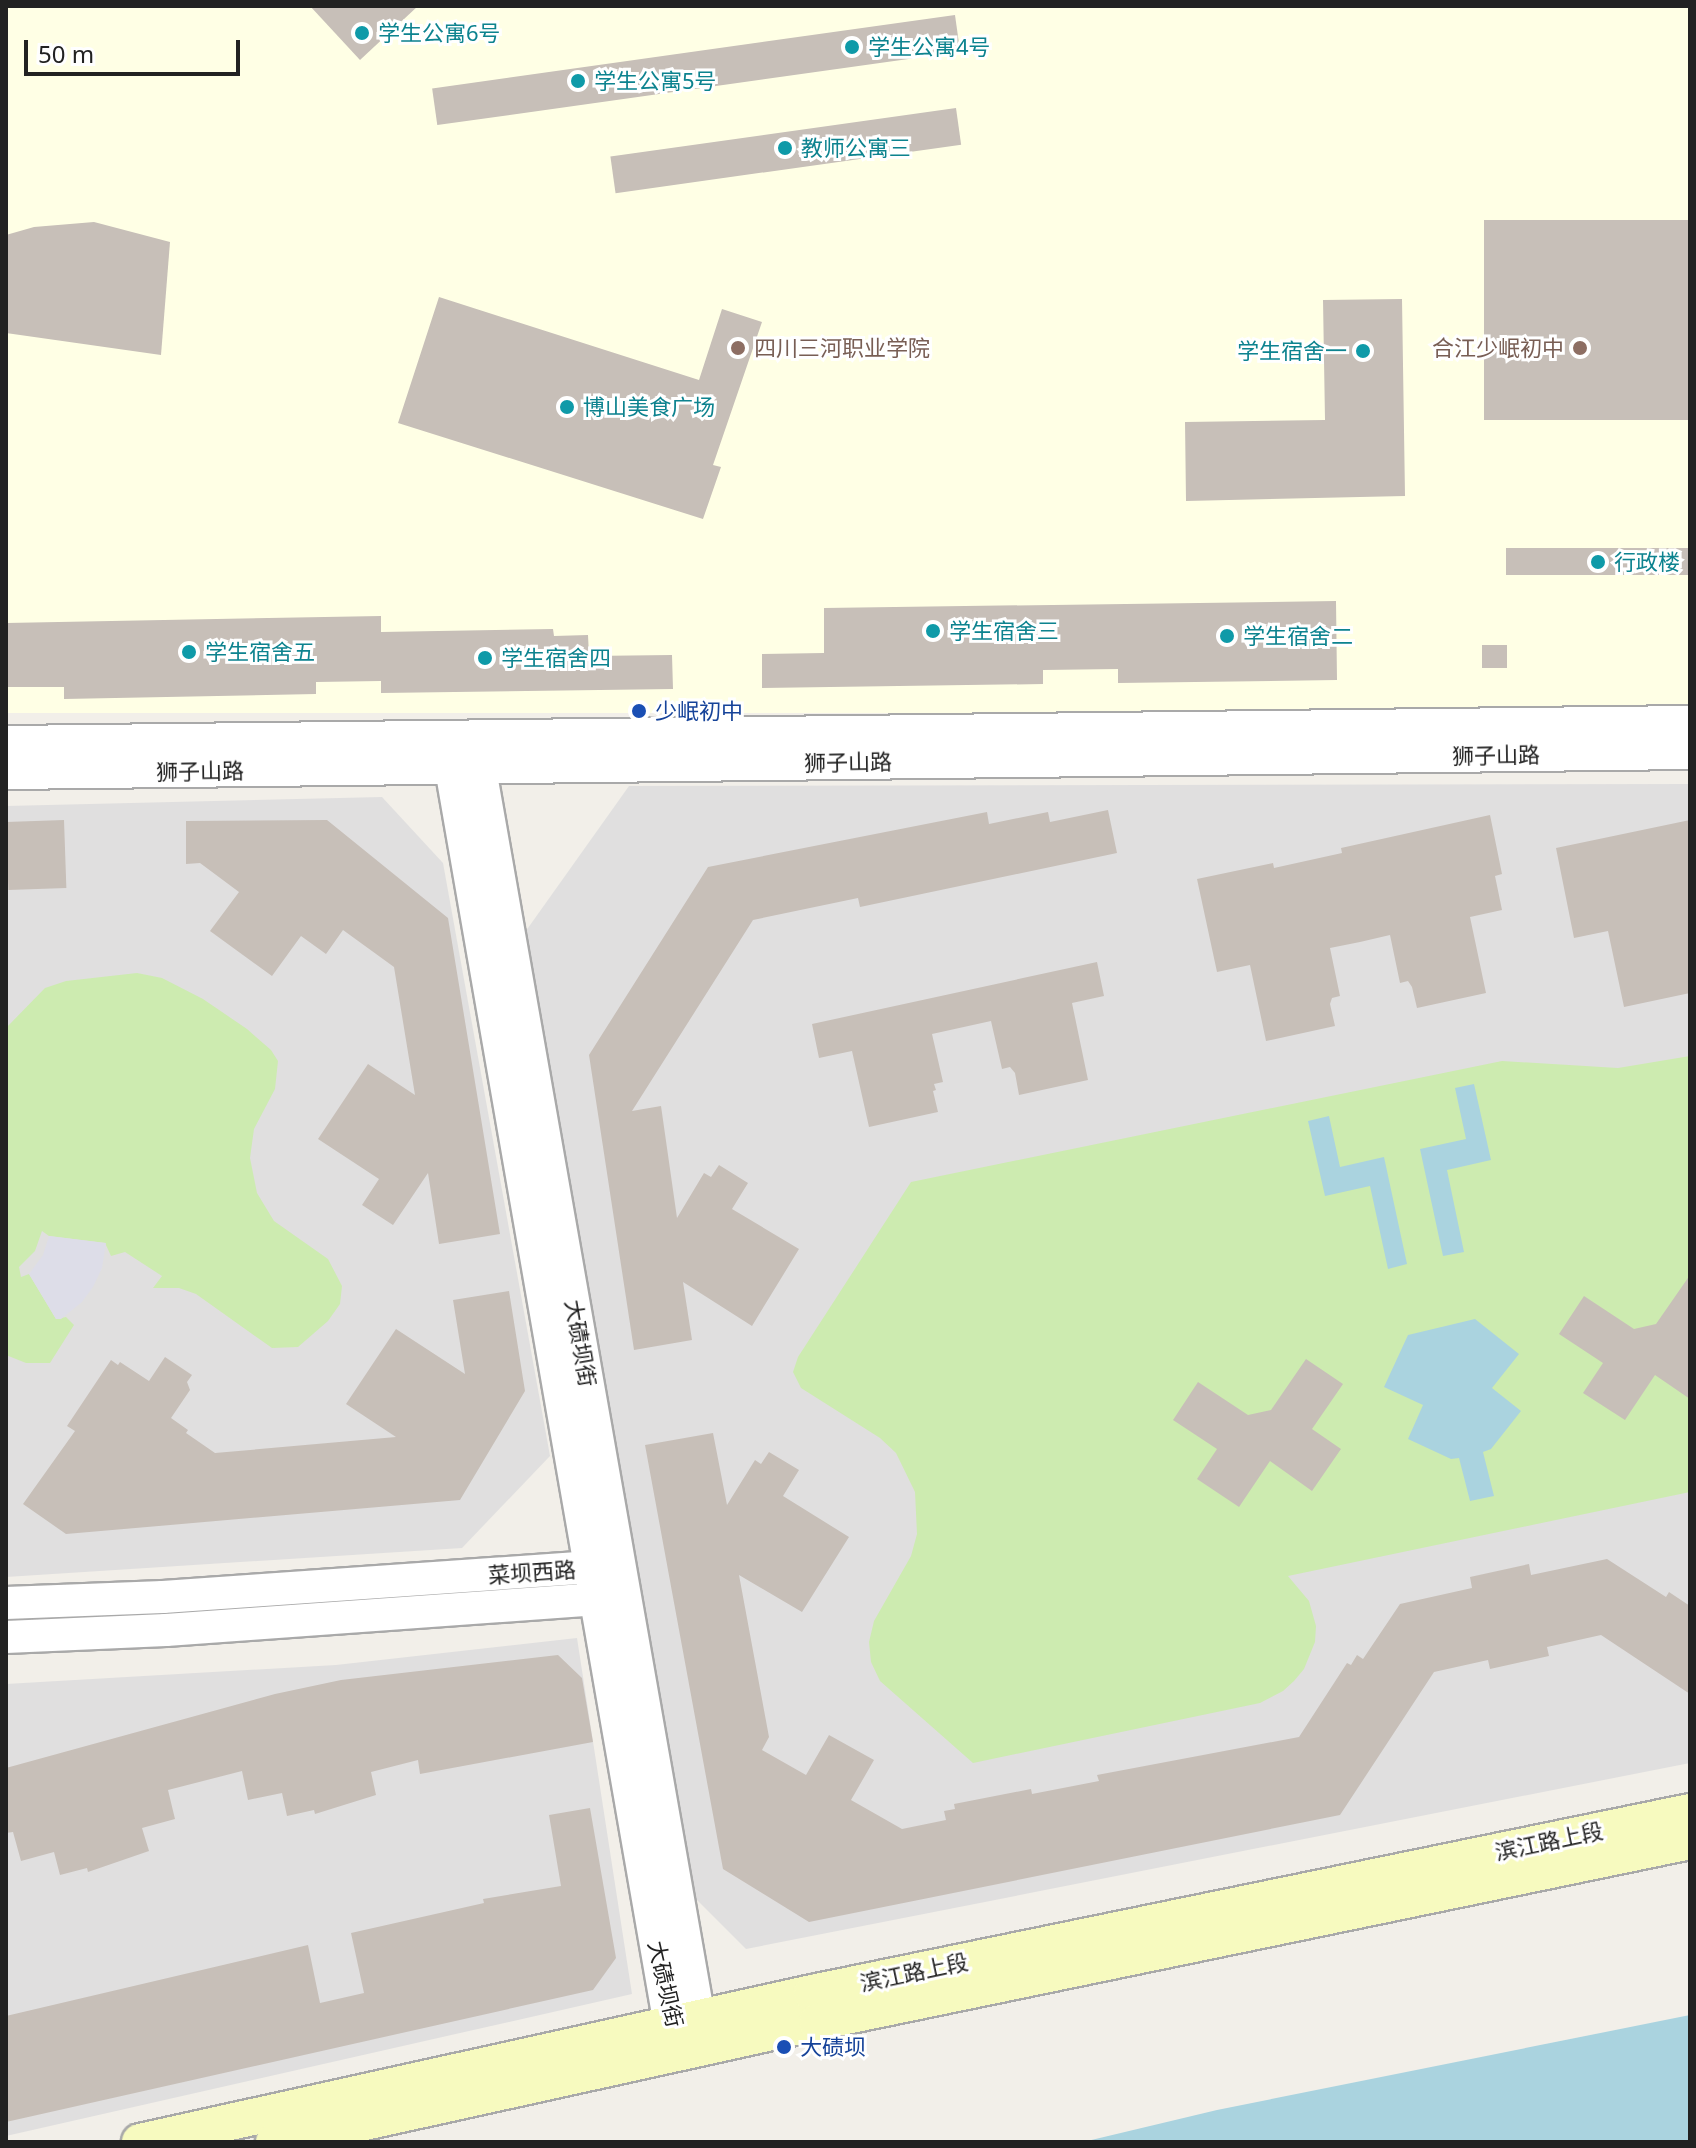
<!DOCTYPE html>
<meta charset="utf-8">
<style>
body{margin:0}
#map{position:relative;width:1696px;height:2148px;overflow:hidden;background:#f2efe9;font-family:"Noto Sans","Noto Sans SC",sans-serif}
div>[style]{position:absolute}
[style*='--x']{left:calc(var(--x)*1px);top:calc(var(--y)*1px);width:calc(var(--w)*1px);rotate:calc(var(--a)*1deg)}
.residential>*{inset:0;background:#e0dfdf}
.education>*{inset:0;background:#ffffe5;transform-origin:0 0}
.grass>*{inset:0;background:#cdebb0}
.plaza>*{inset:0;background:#dddde8}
.water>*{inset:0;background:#aad3df}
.building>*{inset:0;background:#c7bfb8;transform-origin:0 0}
.roads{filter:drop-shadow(2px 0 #a9a9a9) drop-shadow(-2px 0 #a9a9a9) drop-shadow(0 2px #a9a9a9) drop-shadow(0 -2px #a9a9a9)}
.tertiary>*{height:32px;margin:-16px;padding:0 16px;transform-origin:16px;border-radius:16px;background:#fff}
.secondary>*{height:36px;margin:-18px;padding:0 18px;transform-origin:18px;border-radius:18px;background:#f7fabf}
.dots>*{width:22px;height:22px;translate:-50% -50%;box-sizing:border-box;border:4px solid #fff;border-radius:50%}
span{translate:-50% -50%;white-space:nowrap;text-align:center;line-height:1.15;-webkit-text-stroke:6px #fff;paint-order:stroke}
.culture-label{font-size:22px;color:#0d838f}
.left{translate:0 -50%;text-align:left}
.right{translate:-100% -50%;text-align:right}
.education-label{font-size:22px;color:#785e54}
.transit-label{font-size:22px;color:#164399}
.street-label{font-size:22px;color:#222}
.frame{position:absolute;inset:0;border:8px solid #222;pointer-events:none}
.scale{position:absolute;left:24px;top:40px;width:216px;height:36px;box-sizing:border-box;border:4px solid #222;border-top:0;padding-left:10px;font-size:24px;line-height:28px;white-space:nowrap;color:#222;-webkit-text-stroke:6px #fff;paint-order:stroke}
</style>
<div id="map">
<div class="residential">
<i style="clip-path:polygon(1690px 784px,1690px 1763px,746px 1949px,691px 1894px,523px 935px,629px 786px)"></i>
<i style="clip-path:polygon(382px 797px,443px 863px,550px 1456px,462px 1548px,6px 1577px,6px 806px)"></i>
<i style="clip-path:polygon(577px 1638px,632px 1994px,6px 2136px,6px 1684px,336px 1665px)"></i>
</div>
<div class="education">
<i style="left:6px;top:6px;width:1684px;height:707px"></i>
</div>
<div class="grass">
<i style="clip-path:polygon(137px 973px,162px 978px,203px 999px,247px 1029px,271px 1050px,278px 1061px,275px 1089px,254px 1129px,250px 1158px,257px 1193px,274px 1221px,328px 1259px,342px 1286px,340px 1304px,328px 1321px,298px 1347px,272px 1348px,196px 1294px,179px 1288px,153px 1288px,162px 1276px,125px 1252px,111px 1256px,105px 1243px,49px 1236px,42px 1231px,35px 1251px,19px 1267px,21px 1277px,29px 1274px,56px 1319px,66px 1317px,74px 1325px,50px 1363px,26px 1363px,6px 1355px,6px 1028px,45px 988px,66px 981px)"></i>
<i style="clip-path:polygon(1690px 1056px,1690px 1492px,1288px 1576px,1309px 1601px,1316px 1626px,1315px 1642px,1304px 1669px,1294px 1681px,1283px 1691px,1260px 1703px,973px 1763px,880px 1681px,871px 1662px,869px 1642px,874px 1621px,911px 1556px,917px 1534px,915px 1492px,896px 1453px,880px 1438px,801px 1388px,793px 1372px,798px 1357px,911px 1182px,1502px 1061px,1618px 1068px)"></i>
</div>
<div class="plaza">
<i style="clip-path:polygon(49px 1236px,106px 1243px,102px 1268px,93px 1287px,82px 1302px,61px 1319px,56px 1319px,29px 1274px,43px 1255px)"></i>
</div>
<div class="water">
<i style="clip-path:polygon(1474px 1084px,1491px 1160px,1447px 1170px,1464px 1252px,1443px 1256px,1420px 1149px,1466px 1139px,1455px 1088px)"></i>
<i style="clip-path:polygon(1329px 1116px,1340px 1167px,1384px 1157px,1407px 1264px,1388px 1269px,1370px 1186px,1325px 1196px,1308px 1121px)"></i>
<i style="clip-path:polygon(1475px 1319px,1519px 1354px,1492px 1388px,1521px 1411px,1491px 1449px,1483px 1452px,1494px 1496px,1470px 1501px,1459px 1458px,1451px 1459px,1408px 1439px,1423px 1405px,1384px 1387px,1408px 1335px)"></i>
<i style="clip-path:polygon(1690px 2015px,1690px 2142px,1083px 2142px,1217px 2110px)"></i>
</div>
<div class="building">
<i style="clip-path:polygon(310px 6px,418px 6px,360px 60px)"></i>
<i style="left:955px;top:15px;width:37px;height:528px;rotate:82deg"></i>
<i style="left:956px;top:108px;width:37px;height:349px;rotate:82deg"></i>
<i style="left:1690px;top:220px;width:200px;height:206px;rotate:90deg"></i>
<i style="clip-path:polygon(94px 222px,170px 242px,161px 355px,6px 333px,6px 235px,34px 227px)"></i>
<i style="clip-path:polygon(439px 297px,699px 380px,722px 309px,762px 322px,713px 465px,721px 467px,703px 519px,398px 423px)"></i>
<i style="clip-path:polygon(1402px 299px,1405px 496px,1186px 501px,1185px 422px,1325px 420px,1323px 300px)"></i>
<i style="left:1690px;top:548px;width:27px;height:184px;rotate:90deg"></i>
<i style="clip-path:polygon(1336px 601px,1337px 680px,1118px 683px,1118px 669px,1043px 670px,1043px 684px,762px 688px,762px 654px,824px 653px,824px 608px)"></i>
<i style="clip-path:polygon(381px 616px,381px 632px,553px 629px,554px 636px,588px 635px,589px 656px,672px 655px,673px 689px,381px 693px,381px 681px,316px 682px,316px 694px,64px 699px,64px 687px,6px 687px,6px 623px)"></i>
<i style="left:1482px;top:645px;width:25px;height:23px"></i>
<i style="clip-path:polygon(1108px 810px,1117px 853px,860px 907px,858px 898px,753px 920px,632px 1111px,661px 1106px,677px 1218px,704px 1173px,711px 1177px,719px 1165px,748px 1183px,732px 1209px,799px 1249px,752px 1326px,683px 1282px,692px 1340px,634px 1350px,589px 1055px,708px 867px,987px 812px,989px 824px,1048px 812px,1050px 822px)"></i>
<i style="clip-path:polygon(1490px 815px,1502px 874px,1495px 876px,1502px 910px,1470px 917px,1486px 993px,1417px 1008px,1412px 987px,1408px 981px,1400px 983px,1390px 935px,1360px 942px,1330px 948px,1340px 996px,1332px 998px,1330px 1004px,1335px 1026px,1266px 1041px,1250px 965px,1217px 972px,1197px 879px,1273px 863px,1274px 868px,1342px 853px,1341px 848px)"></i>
<i style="left:64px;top:820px;width:68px;height:58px;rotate:88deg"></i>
<i style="clip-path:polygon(327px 820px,448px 918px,500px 1234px,439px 1244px,428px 1173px,393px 1225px,362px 1205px,379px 1179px,318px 1139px,368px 1064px,415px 1095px,394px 967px,343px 930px,326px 954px,301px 936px,272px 976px,210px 931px,239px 892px,200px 863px,186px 864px,186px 821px)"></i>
<i style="clip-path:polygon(1690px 820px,1690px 993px,1624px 1007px,1608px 931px,1574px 938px,1556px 848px)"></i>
<i style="clip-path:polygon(1097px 962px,1104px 996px,1072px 1003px,1088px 1080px,1019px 1095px,1015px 1073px,1010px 1067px,1002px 1069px,991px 1021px,932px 1034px,943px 1082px,934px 1084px,936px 1090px,933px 1091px,938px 1112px,869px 1127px,852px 1051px,819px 1058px,812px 1024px)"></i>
<i style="clip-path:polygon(1690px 1275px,1690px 1399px,1655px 1375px,1625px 1420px,1583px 1393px,1603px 1363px,1559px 1334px,1584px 1296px,1634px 1329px,1656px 1324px)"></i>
<i style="clip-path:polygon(509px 1291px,525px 1391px,460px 1500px,66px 1534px,23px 1504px,75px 1431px,67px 1426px,111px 1360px,118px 1365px,120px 1362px,149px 1381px,165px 1357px,192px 1375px,187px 1382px,190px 1390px,171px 1418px,188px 1430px,186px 1433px,215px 1453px,396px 1437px,346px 1404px,396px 1329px,465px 1374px,453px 1300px)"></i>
<i style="clip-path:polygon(1306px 1359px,1343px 1384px,1312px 1429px,1341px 1449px,1312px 1491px,1270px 1461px,1239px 1507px,1197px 1479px,1217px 1449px,1173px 1420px,1198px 1382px,1248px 1415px,1271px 1410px)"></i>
<i style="clip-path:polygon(713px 1433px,727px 1505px,755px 1460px,761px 1464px,769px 1452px,799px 1470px,783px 1496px,849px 1537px,802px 1612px,739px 1575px,769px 1737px,762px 1750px,806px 1775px,829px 1735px,874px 1760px,851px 1800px,902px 1829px,946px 1820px,944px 1811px,955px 1809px,954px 1804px,1031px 1789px,1032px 1794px,1099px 1781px,1097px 1775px,1299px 1737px,1347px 1663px,1351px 1665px,1357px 1655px,1363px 1659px,1400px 1604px,1472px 1588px,1470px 1577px,1529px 1564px,1531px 1575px,1607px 1559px,1666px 1597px,1669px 1592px,1690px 1606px,1690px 1694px,1601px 1635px,1547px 1647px,1549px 1656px,1490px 1669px,1488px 1660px,1434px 1672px,1340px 1815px,809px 1922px,723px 1869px,645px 1445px)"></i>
<i style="clip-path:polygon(558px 1655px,582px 1678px,593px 1742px,420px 1774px,418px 1760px,371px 1772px,376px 1795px,315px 1814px,314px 1810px,287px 1816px,282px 1793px,248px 1800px,242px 1771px,168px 1790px,175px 1819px,142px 1828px,149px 1851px,88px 1872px,87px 1868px,60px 1875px,54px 1852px,21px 1861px,13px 1832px,6px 1833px,6px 1768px,275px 1694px,341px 1680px)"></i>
<i style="clip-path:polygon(590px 1808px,616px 1958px,593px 1990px,6px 2122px,6px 2016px,308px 1945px,320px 2003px,364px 1993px,351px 1933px,484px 1903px,483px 1899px,561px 1886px,549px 1815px)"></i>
</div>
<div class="roads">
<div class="tertiary">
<i style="--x:6;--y:742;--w:1684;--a:-0.68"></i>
<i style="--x:457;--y:748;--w:21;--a:107"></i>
<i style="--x:451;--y:768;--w:1276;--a:80.12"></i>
<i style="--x:670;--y:2025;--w:25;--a:58"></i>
<i style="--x:470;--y:753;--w:19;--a:58"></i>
<i style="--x:480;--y:769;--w:1269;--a:80.06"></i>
<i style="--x:699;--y:2019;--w:22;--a:111"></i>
<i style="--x:6;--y:773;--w:1684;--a:-0.68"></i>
<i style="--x:6;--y:1603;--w:157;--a:-2.2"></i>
<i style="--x:163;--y:1597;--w:430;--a:-4"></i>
<i style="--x:592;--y:1567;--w:20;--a:27"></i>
<i style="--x:6;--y:1637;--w:160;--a:-2.5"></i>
<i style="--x:166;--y:1630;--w:433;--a:-4.1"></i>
<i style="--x:598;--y:1599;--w:19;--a:-32"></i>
</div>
<div class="secondary">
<i style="--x:140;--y:2142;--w:688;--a:-12.5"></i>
<i style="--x:812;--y:1993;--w:896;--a:-11.65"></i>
<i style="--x:274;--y:2142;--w:556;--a:-12.46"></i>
<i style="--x:817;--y:2022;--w:892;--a:-11.71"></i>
</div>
</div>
<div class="dots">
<i style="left:362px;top:33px;background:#0f9aa8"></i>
<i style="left:852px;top:47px;background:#0f9aa8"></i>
<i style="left:578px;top:81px;background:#0f9aa8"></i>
<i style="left:785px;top:148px;background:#0f9aa8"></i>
<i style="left:738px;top:348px;background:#8d6e63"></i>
<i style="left:1580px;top:348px;background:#8d6e63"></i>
<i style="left:1363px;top:351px;background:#0f9aa8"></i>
<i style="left:567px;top:407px;background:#0f9aa8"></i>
<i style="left:1598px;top:562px;background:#0f9aa8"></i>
<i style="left:933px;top:631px;background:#0f9aa8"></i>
<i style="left:1227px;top:636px;background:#0f9aa8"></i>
<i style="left:189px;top:652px;background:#0f9aa8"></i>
<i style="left:485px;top:658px;background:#0f9aa8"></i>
<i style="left:639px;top:711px;background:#1a4fb4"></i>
<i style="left:784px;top:2047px;background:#1a4fb4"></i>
</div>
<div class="culture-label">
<span class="left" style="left:378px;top:33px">学生公寓6号</span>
<span class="left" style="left:868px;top:47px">学生公寓4号</span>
<span class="left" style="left:594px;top:81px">学生公寓5号</span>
<span class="left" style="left:801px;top:148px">教师公寓三</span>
<span class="right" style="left:1347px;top:351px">学生宿舍一</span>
<span class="left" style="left:583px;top:407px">博山美食广场</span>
<span class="left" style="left:1614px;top:562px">行政楼</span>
<span class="left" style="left:949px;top:631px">学生宿舍三</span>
<span class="left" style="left:1243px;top:636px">学生宿舍二</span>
<span class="left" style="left:205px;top:652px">学生宿舍五</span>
<span class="left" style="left:501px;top:658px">学生宿舍四</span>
</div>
<div class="education-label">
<span class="left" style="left:754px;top:348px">四川三河职业学院</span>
<span class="right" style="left:1564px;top:348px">合江少岷初中</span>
</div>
<div class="transit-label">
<span class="left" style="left:655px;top:711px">少岷初中</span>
<span class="left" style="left:800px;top:2047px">大碛坝</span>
</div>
<div class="street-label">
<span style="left:1496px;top:755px;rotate:-1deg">狮子山路</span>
<span style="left:848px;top:762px;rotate:-1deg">狮子山路</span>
<span style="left:200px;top:771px;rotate:-1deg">狮子山路</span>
<span style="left:581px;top:1343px;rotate:80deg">大碛坝街</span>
<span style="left:532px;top:1572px;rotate:-4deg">菜坝西路</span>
<span style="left:1549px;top:1841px;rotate:-12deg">滨江路上段</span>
<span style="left:914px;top:1972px;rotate:-12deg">滨江路上段</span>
<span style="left:666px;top:1984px;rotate:77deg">大碛坝街</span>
</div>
<div class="frame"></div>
<div class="scale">50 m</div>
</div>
